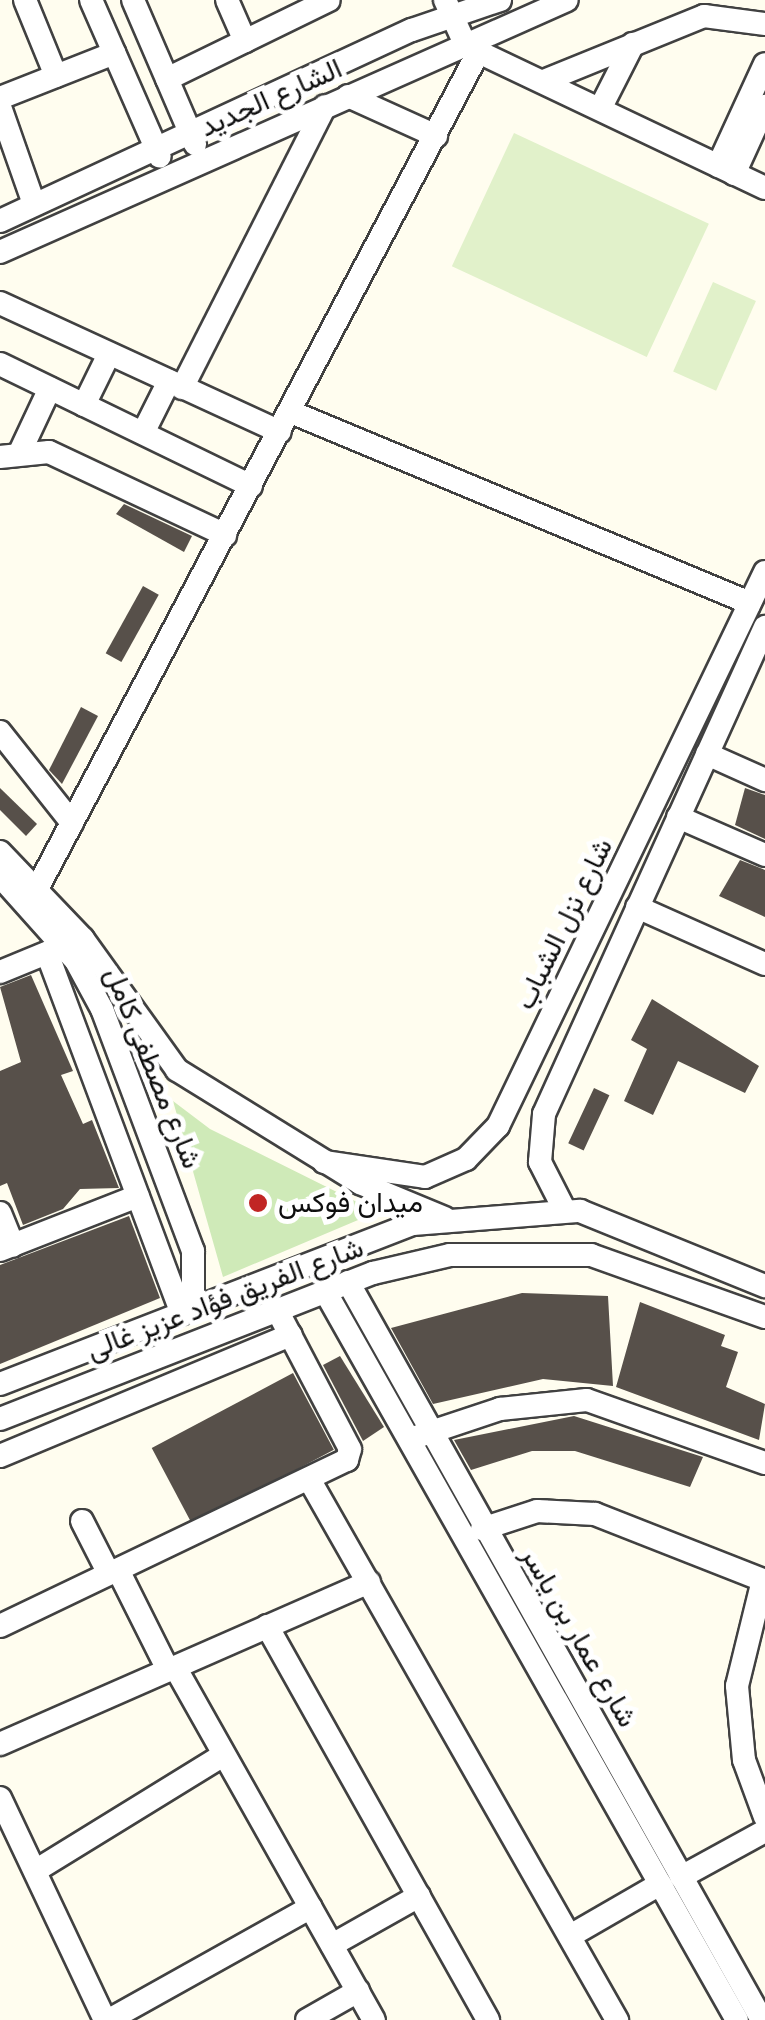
<!DOCTYPE html>
<meta charset="utf-8">
<style>
body{margin:0}
#map{position:relative;width:765px;height:2020px;overflow:hidden;background:#fffdef;font-family:"Roboto Serif",Vazirmatn,serif}
div>[style]{position:absolute}
[style*='--x']{left:calc(var(--x)*1px);top:calc(var(--y)*1px);width:calc(var(--w)*1px);rotate:calc(var(--a)*1deg)}
.green>*{inset:0;background:#cfeab8}
.pitch>*{inset:0;background:#e1f1ca;transform-origin:0 0}
.building>*{inset:0;background:#57504a;transform-origin:0 0}
.roads{filter:drop-shadow(2px 0 #414141) drop-shadow(-2px 0 #414141) drop-shadow(0 2px #414141) drop-shadow(0 -2px #414141)}
.minor>*{height:22px;margin:-11px;padding:0 11px;transform-origin:11px;border-radius:11px;background:#fff}
.dots>*{width:28px;height:28px;translate:-50% -50%;box-sizing:border-box;border:5px solid #fff;border-radius:50%}
span{translate:-50% -50%;white-space:nowrap;text-align:center;line-height:1.15;-webkit-text-stroke:10px #fff;paint-order:stroke}
.street-label{font-size:28px;color:#0e0e0e}
.poi-label{font-size:28px;color:#0e0e0e}
.left{translate:0 -50%;text-align:left}
</style>
<div id="map">
<div class="green">
<i style="clip-path:polygon(173px 1101px,210px 1129px,377px 1212px,223px 1277px)"></i>
</div>
<div class="pitch">
<i style="left:514px;top:133px;width:215px;height:147px;rotate:25deg"></i>
<i style="left:713px;top:282px;width:47px;height:98px;rotate:24deg"></i>
</div>
<div class="building">
<i style="clip-path:polygon(124px 504px,192px 536px,184px 552px,116px 514px)"></i>
<i style="left:143px;top:586px;width:18px;height:77px;rotate:29deg"></i>
<i style="clip-path:polygon(81px 707px,98px 716px,62px 784px,49px 770px)"></i>
<i style="clip-path:polygon(0 788px,37px 824px,26px 836px,0 810px)"></i>
<i style="clip-path:polygon(745px 788px,765px 795px,765px 839px,735px 825px)"></i>
<i style="clip-path:polygon(740px 860px,765px 870px,765px 917px,719px 896px)"></i>
<i style="clip-path:polygon(31px 975px,73px 1071px,61px 1075px,83px 1124px,92px 1120px,119px 1188px,80px 1189px,63px 1209px,23px 1225px,7px 1183px,0 1186px,0 1071px,21px 1062px,0 987px)"></i>
<i style="clip-path:polygon(652px 999px,759px 1066px,745px 1093px,678px 1061px,653px 1115px,624px 1101px,647px 1049px,631px 1040px)"></i>
<i style="left:594px;top:1088px;width:17px;height:61px;rotate:25deg"></i>
<i style="clip-path:polygon(129px 1216px,160px 1298px,0 1364px,0 1265px)"></i>
<i style="clip-path:polygon(522px 1293px,608px 1296px,613px 1386px,543px 1379px,433px 1404px,391px 1328px)"></i>
<i style="clip-path:polygon(640px 1302px,725px 1335px,721px 1346px,738px 1352px,726px 1387px,765px 1404px,759px 1440px,616px 1387px)"></i>
<i style="clip-path:polygon(340px 1356px,384px 1427px,363px 1441px,323px 1365px)"></i>
<i style="left:293px;top:1373px;width:87px;height:160px;rotate:62deg"></i>
<i style="clip-path:polygon(574px 1416px,703px 1457px,690px 1487px,575px 1451px,532px 1451px,471px 1470px,454px 1440px)"></i>
</div>
<div class="roads">
<div class="minor">
<i style="--x:25;--y:0;--w:82;--a:67.8"></i>
<i style="--x:91;--y:0;--w:171;--a:66.3"></i>
<i style="--x:133;--y:0;--w:157;--a:66.7"></i>
<i style="--x:227;--y:0;--w:45;--a:66.3"></i>
<i style="--x:445;--y:0;--w:51;--a:65.5"></i>
<i style="--x:466;--y:46;--w:331;--a:25.4"></i>
<i style="--x:167;--y:79;--w:180;--a:-26"></i>
<i style="--x:544;--y:81;--w:173;--a:-22.1"></i>
<i style="--x:704;--y:16;--w:62;--a:7.5"></i>
<i style="--x:348;--y:96;--w:97;--a:24.4"></i>
<i style="--x:0;--y:98;--w:123;--a:-21.5"></i>
<i style="--x:0;--y:107;--w:103;--a:70.7"></i>
<i style="--x:601;--y:107;--w:71;--a:-63.1"></i>
<i style="--x:718;--y:166;--w:112;--a:-65.3"></i>
<i style="--x:734;--y:174;--w:75;--a:-65.5"></i>
<i style="--x:0;--y:221;--w:454;--a:-24.9"></i>
<i style="--x:412;--y:30;--w:93;--a:-18.8"></i>
<i style="--x:0;--y:252;--w:620;--a:-23.96"></i>
<i style="--x:0;--y:303;--w:308;--a:24.7"></i>
<i style="--x:0;--y:364;--w:279;--a:25.9"></i>
<i style="--x:182;--y:388;--w:316;--a:-63.1"></i>
<i style="--x:84;--y:405;--w:57;--a:-63.9"></i>
<i style="--x:291;--y:412;--w:497;--a:22.6"></i>
<i style="--x:143;--y:433;--w:58;--a:-63.4"></i>
<i style="--x:21;--y:450;--w:68;--a:-64.9"></i>
<i style="--x:0;--y:457;--w:49;--a:-5.8"></i>
<i style="--x:49;--y:452;--w:195;--a:25.2"></i>
<i style="--x:0;--y:732;--w:116;--a:51.6"></i>
<i style="--x:707;--y:754;--w:64;--a:24.1"></i>
<i style="--x:678;--y:817;--w:95;--a:23.6"></i>
<i style="--x:0;--y:852;--w:120;--a:46.3"></i>
<i style="--x:83;--y:939;--w:161;--a:54.3"></i>
<i style="--x:177;--y:1070;--w:215;--a:31.7"></i>
<i style="--x:360;--y:1183;--w:92;--a:22.4"></i>
<i style="--x:0;--y:876;--w:114;--a:48.2"></i>
<i style="--x:76;--y:961;--w:55;--a:61.6"></i>
<i style="--x:102;--y:1009;--w:259;--a:69.4"></i>
<i style="--x:193;--y:1251;--w:56;--a:90"></i>
<i style="--x:38;--y:887;--w:945;--a:-62.19"></i>
<i style="--x:637;--y:907;--w:140;--a:24"></i>
<i style="--x:47;--y:953;--w:383;--a:69.5"></i>
<i style="--x:0;--y:972;--w:66;--a:-22.3"></i>
<i style="--x:324;--y:1162;--w:102;--a:8.4"></i>
<i style="--x:425;--y:1177;--w:45;--a:-23.7"></i>
<i style="--x:466;--y:1159;--w:46;--a:-45.9"></i>
<i style="--x:498;--y:1126;--w:615;--a:-64.27"></i>
<i style="--x:564;--y:1209;--w:53;--a:-117.1"></i>
<i style="--x:540;--y:1162;--w:48;--a:-85.2"></i>
<i style="--x:544;--y:1114;--w:535;--a:-65.59"></i>
<i style="--x:0;--y:1213;--w:35;--a:68"></i>
<i style="--x:0;--y:1250;--w:148;--a:-21.4"></i>
<i style="--x:348;--y:1282;--w:846;--a:60.71"></i>
<i style="--x:325;--y:1291;--w:837;--a:60.53"></i>
<i style="--x:0;--y:1384;--w:443;--a:-21.2"></i>
<i style="--x:413;--y:1224;--w:168;--a:-4.5"></i>
<i style="--x:580;--y:1211;--w:200;--a:22.1"></i>
<i style="--x:0;--y:1419;--w:401;--a:-21.4"></i>
<i style="--x:373;--y:1273;--w:79;--a:-13.2"></i>
<i style="--x:450;--y:1255;--w:141;--a:0"></i>
<i style="--x:591;--y:1255;--w:185;--a:19.6"></i>
<i style="--x:416;--y:1437;--w:89;--a:-18.4"></i>
<i style="--x:500;--y:1409;--w:87;--a:-5.9"></i>
<i style="--x:587;--y:1400;--w:189;--a:19.5"></i>
<i style="--x:0;--y:1456;--w:315;--a:-22.6"></i>
<i style="--x:309;--y:1479;--w:623;--a:60.35"></i>
<i style="--x:82;--y:1521;--w:59;--a:63"></i>
<i style="--x:482;--y:1529;--w:58;--a:-18.1"></i>
<i style="--x:537;--y:1511;--w:58;--a:3"></i>
<i style="--x:595;--y:1514;--w:183;--a:21.5"></i>
<i style="--x:118;--y:1570;--w:112;--a:63.4"></i>
<i style="--x:763;--y:1580;--w:109;--a:103.8"></i>
<i style="--x:737;--y:1686;--w:74;--a:84.6"></i>
<i style="--x:744;--y:1760;--w:61;--a:69.8"></i>
<i style="--x:0;--y:1626;--w:385;--a:-25.6"></i>
<i style="--x:347;--y:1460;--w:11;--a:-75"></i>
<i style="--x:350;--y:1449;--w:157;--a:-117.7"></i>
<i style="--x:267;--y:1626;--w:452;--a:60.7"></i>
<i style="--x:175;--y:1667;--w:405;--a:60.6"></i>
<i style="--x:0;--y:1744;--w:403;--a:-23.7"></i>
<i style="--x:0;--y:1798;--w:246;--a:64.7"></i>
<i style="--x:35;--y:1871;--w:220;--a:-31.6"></i>
<i style="--x:681;--y:1877;--w:96;--a:-28.7"></i>
<i style="--x:570;--y:1936;--w:104;--a:-30"></i>
<i style="--x:332;--y:1945;--w:100;--a:-29.4"></i>
<i style="--x:109;--y:2020;--w:231;--a:-29.2"></i>
<i style="--x:307;--y:2020;--w:59;--a:-29.6"></i>
</div>
</div>
<div class="dots">
<i style="left:258px;top:1203px;background:#c12524"></i>
</div>
<div class="street-label">
<span style="left:271px;top:98px;rotate:-24deg">الشارع الجديد</span>
<span style="left:564px;top:924px;rotate:-64deg">شارع نزل الشباب</span>
<span style="left:153px;top:1068px;rotate:68deg">شارع مصطفى كامل</span>
<span style="left:225px;top:1299px;rotate:-21deg">شارع الفريق فؤاد عزيز غالى</span>
<span style="left:579px;top:1637px;rotate:60deg">شارع عمار بن ياسر</span>
</div>
<div class="poi-label">
<span class="left" style="left:278px;top:1203px">ميدان فوكس</span>
</div>
</div>
